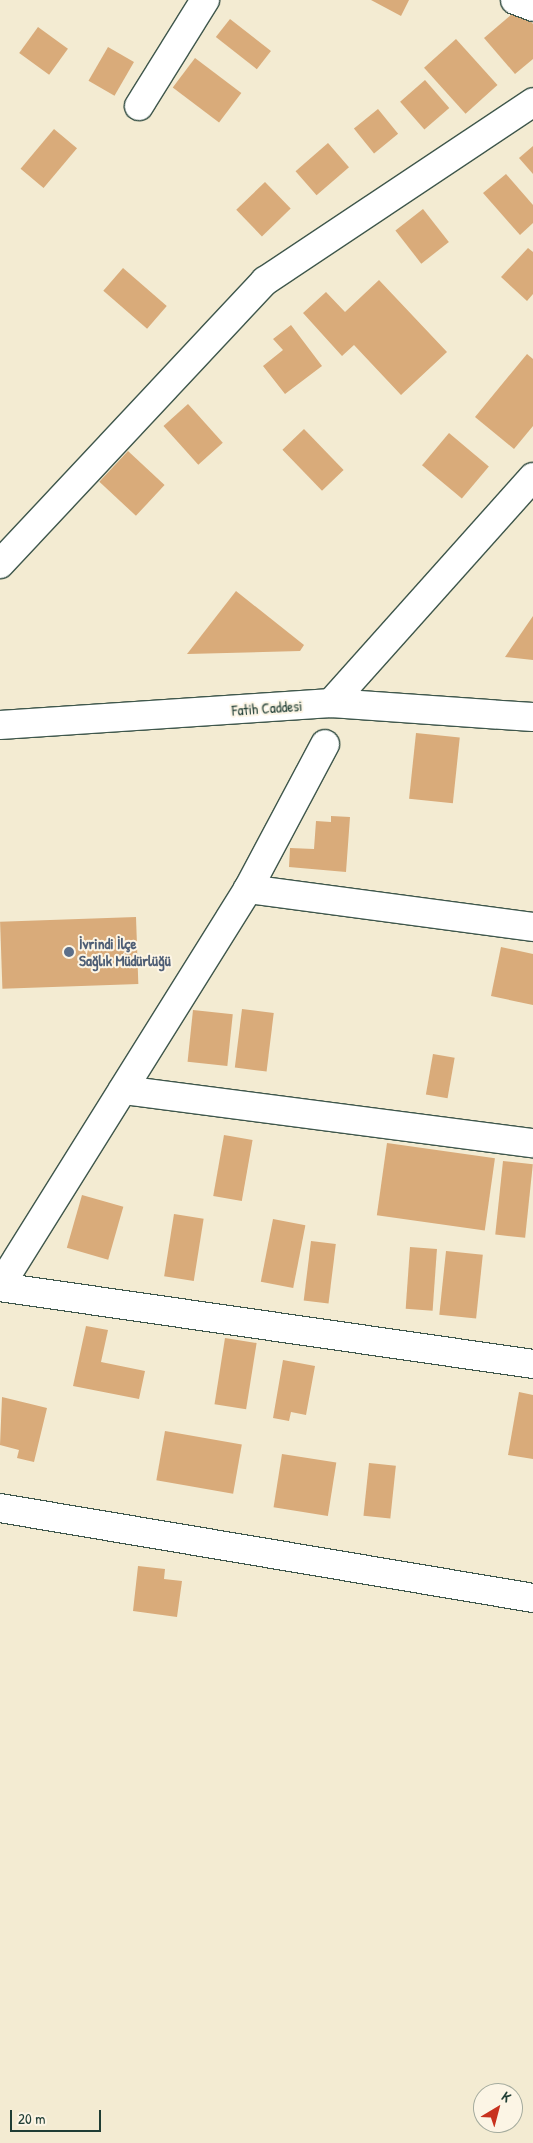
<!DOCTYPE html>
<meta charset="utf-8">
<style>
body{margin:0}
#map{position:relative;width:533px;height:2143px;overflow:hidden;background:#f3ebd2;font-family:"Patrick Hand",sans-serif}
div>[style]{position:absolute}
[style*='--x']{left:calc(var(--x)*1px);top:calc(var(--y)*1px);width:calc(var(--w)*1px);rotate:calc(var(--a)*1deg)}
.building>*{inset:0;background:#d9ab7a;transform-origin:0 0}
.roads{filter:drop-shadow(1px 0 #3f574c) drop-shadow(-1px 0 #3f574c) drop-shadow(0 1px #3f574c) drop-shadow(0 -1px #3f574c)}
.street>*{height:28px;margin:-14px;padding:0 14px;transform-origin:14px;border-radius:14px;background:#fff}
.secondary>*{height:28px;margin:-14px;padding:0 14px;transform-origin:14px;border-radius:14px;background:#fff}
.dots>*{width:14px;height:14px;translate:-50% -50%;box-sizing:border-box;border:2px solid #fcf5e5;border-radius:50%}
span{translate:-50% -50%;white-space:nowrap;text-align:center;line-height:1.15;-webkit-text-stroke:4px #fcf5e5;paint-order:stroke}
.street-label{font-size:15px;color:#1f3d34}
.service-label{font-size:15px;color:#4e5e75;font-weight:700}
.left{translate:0 -50%;text-align:left}
.north{position:absolute;left:473px;top:2083px;width:50px;height:50px;box-sizing:border-box;background:#fcf5e5;border:1px solid #a4ab9e;border-radius:50%;rotate:37deg;font-size:14px;font-weight:700;line-height:20px;text-align:center;color:#1f3d34}
.north::after{content:'';display:block;margin:auto;width:18px;height:22px;background:#c8321e;clip-path:polygon(50% 0,100% 100%,50% 72%,0 100%)}
.scale{position:absolute;left:10px;top:2110px;width:91px;height:22px;box-sizing:border-box;border:2px solid #1f3d34;border-top:0;padding-left:6px;font-size:15px;line-height:18px;white-space:nowrap;color:#1f3d34;-webkit-text-stroke:4px #fcf5e5;paint-order:stroke}
</style>
<div id="map">
<div class="building">
<i style="clip-path:polygon(371px 0,409px 0,401px 16px)"></i>
<i style="clip-path:polygon(519px 8px,533px 24px,533px 59px,515px 74px,484px 38px)"></i>
<i style="left:230px;top:19px;width:52px;height:23px;rotate:38deg"></i>
<i style="left:38px;top:27px;width:37px;height:32px;rotate:36deg"></i>
<i style="left:456px;top:39px;width:62px;height:43px;rotate:48deg"></i>
<i style="left:108px;top:47px;width:30px;height:39px;rotate:30deg"></i>
<i style="left:195px;top:58px;width:58px;height:37px;rotate:37deg"></i>
<i style="left:425px;top:80px;width:37px;height:33px;rotate:49deg"></i>
<i style="left:378px;top:109px;width:32px;height:31px;rotate:51deg"></i>
<i style="left:54px;top:129px;width:30px;height:52px;rotate:40deg"></i>
<i style="left:328px;top:143px;width:32px;height:43px;rotate:49deg"></i>
<i style="clip-path:polygon(533px 146px,533px 174px,519px 158px)"></i>
<i style="clip-path:polygon(506px 174px,533px 205px,533px 223px,520px 235px,483px 193px)"></i>
<i style="left:265px;top:182px;width:37px;height:40px;rotate:46deg"></i>
<i style="left:423px;top:209px;width:42px;height:35px;rotate:52deg"></i>
<i style="clip-path:polygon(528px 248px,533px 252px,533px 294px,527px 301px,501px 277px)"></i>
<i style="left:123px;top:268px;width:58px;height:30px;rotate:41deg"></i>
<i style="clip-path:polygon(379px 280px,447px 352px,401px 395px,354px 345px,342px 356px,303px 313px,326px 292px,345px 312px)"></i>
<i style="clip-path:polygon(291px 325px,322px 366px,285px 394px,263px 366px,283px 350px,273px 339px)"></i>
<i style="clip-path:polygon(527px 354px,533px 359px,533px 426px,514px 449px,475px 417px)"></i>
<i style="left:188px;top:404px;width:52px;height:33px;rotate:48deg"></i>
<i style="left:304px;top:429px;width:57px;height:30px;rotate:46deg"></i>
<i style="left:449px;top:433px;width:52px;height:42px;rotate:40deg"></i>
<i style="left:128px;top:451px;width:50px;height:42px;rotate:43deg"></i>
<i style="clip-path:polygon(236px 591px,304px 645px,300px 651px,187px 654px)"></i>
<i style="clip-path:polygon(533px 616px,533px 660px,505px 657px)"></i>
<i style="left:416px;top:733px;width:44px;height:66px;rotate:6deg"></i>
<i style="clip-path:polygon(331px 816px,350px 817px,346px 872px,289px 867px,290px 848px,314px 849px,316px 821px,331px 822px)"></i>
<i style="left:136px;top:917px;width:67px;height:136px;rotate:88deg"></i>
<i style="clip-path:polygon(501px 947px,533px 954px,533px 1005px,491px 996px)"></i>
<i style="left:242px;top:1009px;width:32px;height:59px;rotate:7deg"></i>
<i style="left:193px;top:1010px;width:40px;height:52px;rotate:6deg"></i>
<i style="left:433px;top:1054px;width:22px;height:41px;rotate:10deg"></i>
<i style="left:224px;top:1135px;width:29px;height:62px;rotate:10deg"></i>
<i style="left:387px;top:1143px;width:109px;height:73px;rotate:8deg"></i>
<i style="left:503px;top:1161px;width:30px;height:74px;rotate:6deg"></i>
<i style="left:82px;top:1195px;width:43px;height:55px;rotate:16deg"></i>
<i style="left:174px;top:1214px;width:30px;height:63px;rotate:9deg"></i>
<i style="left:273px;top:1219px;width:33px;height:64px;rotate:11deg"></i>
<i style="left:311px;top:1241px;width:25px;height:60px;rotate:7deg"></i>
<i style="left:410px;top:1247px;width:27px;height:62px;rotate:4deg"></i>
<i style="left:446px;top:1251px;width:37px;height:64px;rotate:6deg"></i>
<i style="clip-path:polygon(86px 1326px,108px 1330px,101px 1362px,145px 1371px,139px 1399px,73px 1386px)"></i>
<i style="left:225px;top:1338px;width:32px;height:67px;rotate:9deg"></i>
<i style="clip-path:polygon(283px 1360px,315px 1366px,306px 1415px,291px 1412px,289px 1421px,273px 1418px)"></i>
<i style="clip-path:polygon(519px 1392px,533px 1395px,533px 1459px,508px 1455px)"></i>
<i style="clip-path:polygon(2px 1397px,47px 1408px,34px 1462px,17px 1458px,19px 1450px,0 1445px)"></i>
<i style="left:165px;top:1431px;width:78px;height:50px;rotate:10deg"></i>
<i style="left:282px;top:1454px;width:55px;height:54px;rotate:9deg"></i>
<i style="left:369px;top:1463px;width:27px;height:53px;rotate:6deg"></i>
<i style="clip-path:polygon(138px 1566px,165px 1569px,164px 1579px,182px 1581px,177px 1617px,133px 1611px)"></i>
</div>
<div class="roads">
<div class="street">
<i style="--x:515;--y:0;--w:19;--a:21"></i>
<i style="--x:139;--y:106;--w:125;--a:-58.1"></i>
<i style="--x:248;--y:889;--w:288;--a:7.6"></i>
<i style="--x:123;--y:1090;--w:413;--a:7.4"></i>
<i style="--x:0;--y:1286;--w:468;--a:-58"></i>
<i style="--x:248;--y:889;--w:164;--a:-62"></i>
<i style="--x:0;--y:1287;--w:539;--a:8.22"></i>
<i style="--x:0;--y:1508;--w:541;--a:9.58"></i>
</div>
<div class="secondary">
<i style="--x:0;--y:564;--w:388;--a:-46.9"></i>
<i style="--x:265;--y:281;--w:322;--a:-33.7"></i>
<i style="--x:331;--y:703;--w:303;--a:-48.2"></i>
<i style="--x:0;--y:725;--w:332;--a:-3.8"></i>
<i style="--x:331;--y:703;--w:202;--a:4"></i>
</div>
</div>
<div class="dots">
<i style="left:69px;top:952px;background:#5c6f8a"></i>
</div>
<div class="street-label">
<span style="left:267px;top:708px;rotate:-4deg">Fatih Caddesi</span>
</div>
<div class="service-label">
<span class="left" style="left:79px;top:952px">İvrindi İlçe<br>Sağlık Müdürlüğü</span>
</div>
<div class="north">K</div>
<div class="scale">20 m</div>
</div>
